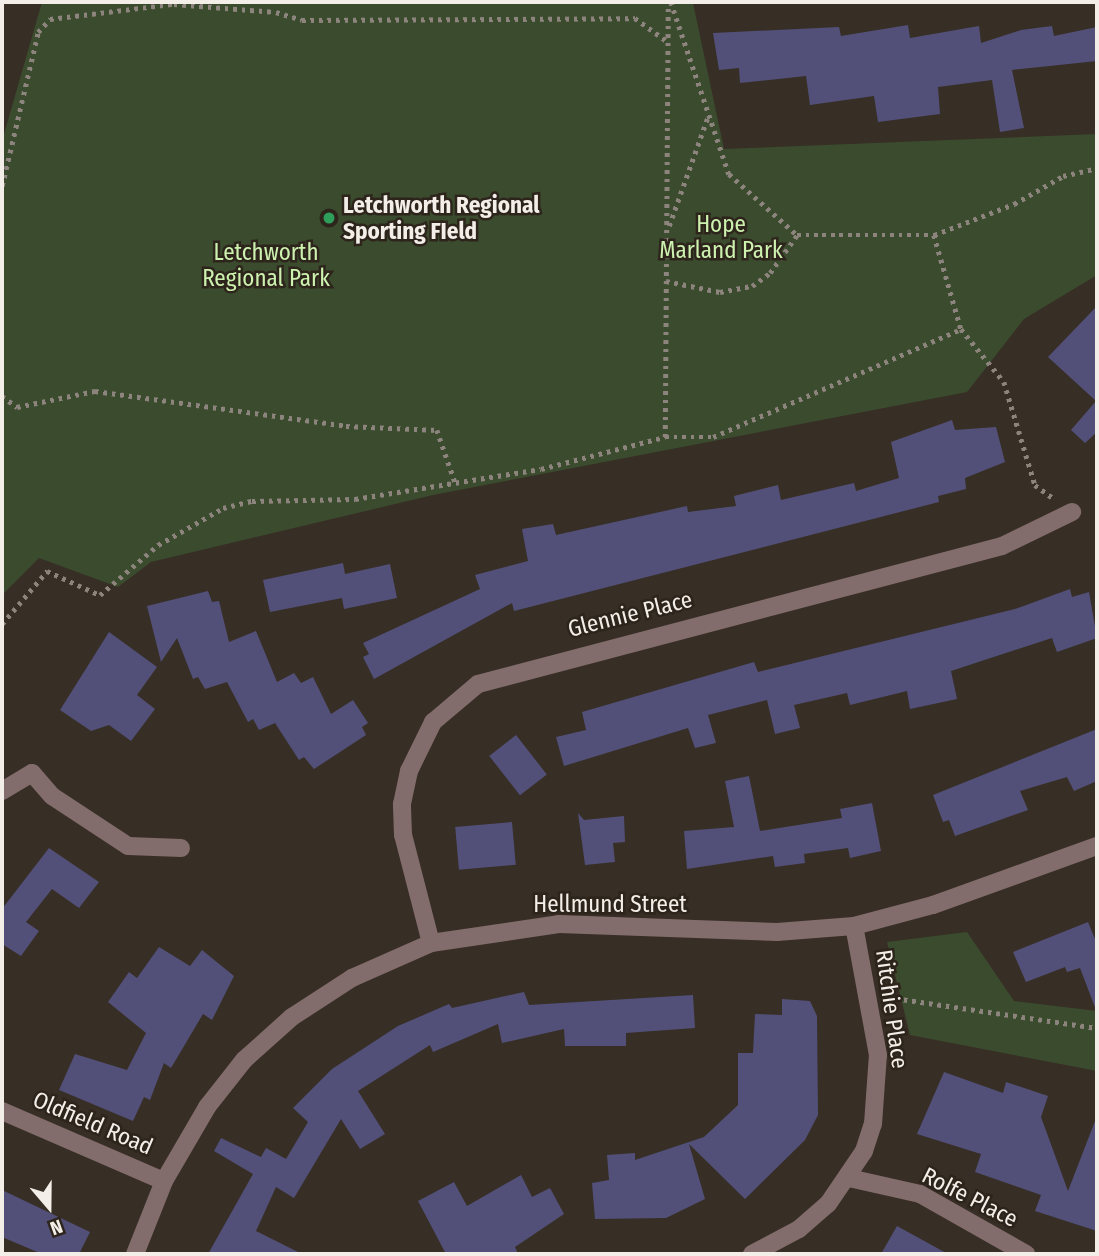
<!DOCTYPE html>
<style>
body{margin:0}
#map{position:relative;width:1099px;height:1256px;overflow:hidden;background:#372e26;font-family:"Fira Sans Condensed",sans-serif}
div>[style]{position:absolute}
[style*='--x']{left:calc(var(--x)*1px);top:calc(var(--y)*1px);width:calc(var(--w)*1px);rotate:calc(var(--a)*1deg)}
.green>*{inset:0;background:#3b4b2d}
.building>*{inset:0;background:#525079;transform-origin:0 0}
.path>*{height:4.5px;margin-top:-2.25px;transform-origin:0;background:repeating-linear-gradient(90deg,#8c847d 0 3.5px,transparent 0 8.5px)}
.minor>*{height:18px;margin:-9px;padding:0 9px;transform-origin:9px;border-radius:9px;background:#836c6c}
.dots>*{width:19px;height:19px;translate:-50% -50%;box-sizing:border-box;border:4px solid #2d241c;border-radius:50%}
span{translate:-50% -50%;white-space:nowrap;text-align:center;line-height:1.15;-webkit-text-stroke:5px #2d241c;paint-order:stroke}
.poi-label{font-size:23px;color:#f4eee9;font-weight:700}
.left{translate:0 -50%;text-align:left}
.park-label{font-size:23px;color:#cdf2af}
.street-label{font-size:23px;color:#f4eee9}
.frame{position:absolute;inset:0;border:4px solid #f4eee9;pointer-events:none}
.north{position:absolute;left:14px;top:1172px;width:70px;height:70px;-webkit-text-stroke:5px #2d241c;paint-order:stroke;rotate:160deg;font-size:19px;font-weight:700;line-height:28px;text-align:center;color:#f4eee9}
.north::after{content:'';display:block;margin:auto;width:24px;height:32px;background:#f4eee9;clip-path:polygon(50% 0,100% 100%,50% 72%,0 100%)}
</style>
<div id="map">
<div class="green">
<i style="clip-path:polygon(42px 2px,693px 3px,724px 149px,1097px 134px,1097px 275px,1024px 319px,967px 392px,433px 495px,151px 562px,118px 587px,39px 558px,2px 595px,2px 141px)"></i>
<i style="clip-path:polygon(967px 932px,1014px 1001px,1097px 1011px,1097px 1071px,910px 1035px,887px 942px)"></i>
</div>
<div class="building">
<i style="clip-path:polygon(908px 25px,910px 38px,979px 26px,981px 43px,1021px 30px,1052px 26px,1054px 36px,1097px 27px,1097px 61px,1012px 70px,1024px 128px,1000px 132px,992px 80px,938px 87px,940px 114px,878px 122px,874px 96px,810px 105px,806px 76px,740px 83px,739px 68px,719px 70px,713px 33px,839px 27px,841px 36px)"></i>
<i style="clip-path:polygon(1097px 306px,1097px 432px,1085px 443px,1071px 430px,1096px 401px,1048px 357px)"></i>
<i style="clip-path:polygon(952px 420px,955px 430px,996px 427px,1005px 462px,965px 478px,966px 489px,938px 496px,939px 502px,514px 611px,512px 603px,374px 679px,363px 657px,369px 654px,363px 643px,480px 589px,475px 575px,528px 561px,522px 529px,553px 524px,556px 535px,687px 506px,688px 512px,736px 506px,734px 496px,778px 485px,781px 500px,854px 483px,856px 491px,899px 478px,891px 442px)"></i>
<i style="clip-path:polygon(343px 563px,345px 574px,390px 564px,397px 598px,344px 609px,342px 598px,270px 612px,263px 580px)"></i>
<i style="clip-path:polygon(1070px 589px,1072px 597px,1089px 592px,1097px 638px,1057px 652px,1052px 638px,951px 671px,957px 699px,910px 709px,907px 691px,850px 705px,847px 693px,794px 705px,800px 728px,775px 734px,767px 700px,708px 715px,716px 743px,695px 748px,688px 728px,564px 766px,556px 737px,586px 730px,582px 712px,754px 662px,758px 672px,1015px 609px)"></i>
<i style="clip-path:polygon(208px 591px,212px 602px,219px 601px,229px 642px,256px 631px,277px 682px,294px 673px,301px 683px,313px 677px,331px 714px,353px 700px,368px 723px,362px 727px,366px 735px,314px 769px,304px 757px,299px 760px,275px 723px,259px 730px,253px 719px,248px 722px,227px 682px,205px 689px,198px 677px,193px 679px,177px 638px,161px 662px,147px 606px)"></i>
<i style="clip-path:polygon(109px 632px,157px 667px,137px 695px,155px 709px,131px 741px,109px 725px,91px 731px,60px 710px)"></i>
<i style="clip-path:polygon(1097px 729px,1097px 781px,1074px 791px,1067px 777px,1020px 791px,1028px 810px,955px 836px,949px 820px,943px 822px,933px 795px)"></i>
<i style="left:516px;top:735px;width:50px;height:34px;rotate:52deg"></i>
<i style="clip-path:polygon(749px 776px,760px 831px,842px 818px,840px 809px,872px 803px,881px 851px,850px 858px,848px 848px,804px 854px,805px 863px,775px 867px,773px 856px,687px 869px,684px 831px,734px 827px,725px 781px)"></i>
<i style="clip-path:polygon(578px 813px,584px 820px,624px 816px,625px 842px,613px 843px,615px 862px,585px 865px)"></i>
<i style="left:512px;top:822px;width:43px;height:57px;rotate:85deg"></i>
<i style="clip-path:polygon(49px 848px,99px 882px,79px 908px,52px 889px,26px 922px,39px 931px,21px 956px,2px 944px,2px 909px)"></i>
<i style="clip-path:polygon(1088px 922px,1097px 944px,1096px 1010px,1080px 968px,1067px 972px,1065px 967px,1026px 982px,1013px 952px)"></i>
<i style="clip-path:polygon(159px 947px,190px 966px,202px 950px,234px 976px,212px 1020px,203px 1014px,171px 1068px,164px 1063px,150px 1100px,144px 1097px,133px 1121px,59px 1090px,75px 1054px,127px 1070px,146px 1033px,108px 1002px,129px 972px,137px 978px)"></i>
<i style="clip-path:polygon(524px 992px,529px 1005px,693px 995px,695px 1028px,626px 1033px,626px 1046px,565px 1046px,564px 1029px,502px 1043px,498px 1024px,433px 1052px,430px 1045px,358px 1091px,385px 1134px,360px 1149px,341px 1119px,294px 1198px,276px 1187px,256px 1231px,302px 1254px,208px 1254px,253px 1174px,214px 1151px,221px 1138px,261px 1157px,266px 1148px,286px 1159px,308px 1122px,293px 1108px,332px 1069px,398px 1026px,449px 1004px,452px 1008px)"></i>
<i style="clip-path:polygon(782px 999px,810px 1001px,817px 1016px,818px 1115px,805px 1140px,745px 1199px,689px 1144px,705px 1199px,666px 1218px,595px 1219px,592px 1183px,609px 1180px,607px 1155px,635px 1153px,635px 1160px,704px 1137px,738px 1105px,738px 1053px,753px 1053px,755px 1014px,782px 1015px)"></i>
<i style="clip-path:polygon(944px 1072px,1003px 1093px,1006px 1082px,1048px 1096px,1041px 1117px,1068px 1191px,1097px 1116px,1097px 1231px,1035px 1211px,1041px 1195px,975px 1172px,981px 1154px,917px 1134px)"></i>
<i style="clip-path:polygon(521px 1175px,532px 1197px,550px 1188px,564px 1214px,515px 1247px,518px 1254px,446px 1254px,418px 1201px,454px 1182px,467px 1206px)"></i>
<i style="clip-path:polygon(2px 1190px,90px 1232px,79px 1254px,42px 1254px,2px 1237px)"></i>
<i style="clip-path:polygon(897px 1226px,948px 1254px,881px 1254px)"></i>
</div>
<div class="path">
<i style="--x:671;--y:2;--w:182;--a:71.4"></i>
<i style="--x:729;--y:174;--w:91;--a:41.9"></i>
<i style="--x:797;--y:235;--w:137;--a:0"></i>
<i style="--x:934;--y:235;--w:86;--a:-21.2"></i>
<i style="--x:1014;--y:204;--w:56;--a:-29.7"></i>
<i style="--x:1063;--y:176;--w:35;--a:-13"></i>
<i style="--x:174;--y:4;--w:102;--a:4.5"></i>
<i style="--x:276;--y:12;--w:27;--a:17"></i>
<i style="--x:302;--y:20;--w:333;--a:-0.3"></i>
<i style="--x:635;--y:18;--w:39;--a:36"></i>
<i style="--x:2;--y:186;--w:158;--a:-76.8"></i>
<i style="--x:38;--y:32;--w:18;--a:-47"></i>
<i style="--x:50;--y:19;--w:124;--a:-7"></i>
<i style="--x:669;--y:226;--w:114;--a:-70.4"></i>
<i style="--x:934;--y:235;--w:98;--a:74"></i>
<i style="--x:961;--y:329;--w:68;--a:50.9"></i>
<i style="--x:1004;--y:382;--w:108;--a:73.2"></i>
<i style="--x:1035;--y:485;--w:22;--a:36"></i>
<i style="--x:666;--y:281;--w:55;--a:11.5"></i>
<i style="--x:720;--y:292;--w:33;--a:-11"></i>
<i style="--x:752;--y:286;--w:22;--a:-36"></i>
<i style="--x:770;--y:273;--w:47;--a:-54.6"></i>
<i style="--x:2;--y:396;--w:19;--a:36"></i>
<i style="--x:17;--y:407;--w:80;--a:-11.6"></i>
<i style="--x:95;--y:391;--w:253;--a:7.9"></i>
<i style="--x:346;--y:426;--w:91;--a:2.5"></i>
<i style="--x:437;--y:430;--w:55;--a:70.9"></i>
<i style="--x:665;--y:437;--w:435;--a:-89.6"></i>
<i style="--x:2;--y:624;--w:70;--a:-49.7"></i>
<i style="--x:47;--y:571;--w:58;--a:24.4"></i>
<i style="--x:100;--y:595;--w:77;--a:-40.8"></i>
<i style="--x:158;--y:545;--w:75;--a:-29.6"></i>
<i style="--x:223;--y:508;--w:30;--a:-14"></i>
<i style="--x:252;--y:501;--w:103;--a:-1.1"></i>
<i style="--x:355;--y:499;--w:188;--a:-9.2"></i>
<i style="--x:541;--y:469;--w:128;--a:-14.5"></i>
<i style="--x:665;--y:437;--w:48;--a:0"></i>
<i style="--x:713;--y:437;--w:270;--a:-23.5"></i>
<i style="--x:887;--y:997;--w:212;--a:8.4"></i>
</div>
<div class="minor">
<i style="--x:2;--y:791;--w:35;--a:-31"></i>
<i style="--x:32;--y:773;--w:30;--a:49"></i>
<i style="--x:52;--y:796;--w:91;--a:33.3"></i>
<i style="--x:128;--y:846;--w:53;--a:2.2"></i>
<i style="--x:431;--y:943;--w:112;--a:-104.5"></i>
<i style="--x:403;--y:835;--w:31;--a:-92"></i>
<i style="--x:402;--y:804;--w:34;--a:-78"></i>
<i style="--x:409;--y:771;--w:55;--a:-63.9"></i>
<i style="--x:433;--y:722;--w:59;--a:-40.2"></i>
<i style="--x:478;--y:684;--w:542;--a:-14.75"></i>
<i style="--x:1002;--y:546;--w:78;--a:-25.9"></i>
<i style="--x:2;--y:1111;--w:176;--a:23.4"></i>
<i style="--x:849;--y:1178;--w:73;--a:12.7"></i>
<i style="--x:920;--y:1194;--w:122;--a:29.5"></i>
<i style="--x:135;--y:1254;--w:79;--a:-68.3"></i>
<i style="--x:164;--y:1181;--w:86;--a:-59.8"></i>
<i style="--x:207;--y:1107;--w:60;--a:-51.8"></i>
<i style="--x:244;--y:1060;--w:64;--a:-41.9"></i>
<i style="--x:292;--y:1017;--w:72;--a:-33"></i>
<i style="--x:352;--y:978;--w:86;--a:-23.9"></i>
<i style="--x:431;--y:943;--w:129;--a:-8.4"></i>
<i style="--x:559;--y:924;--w:218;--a:2.1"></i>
<i style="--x:777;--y:932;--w:77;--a:-4.5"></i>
<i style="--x:854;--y:926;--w:82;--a:-14.9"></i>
<i style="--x:933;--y:905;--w:174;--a:-19.8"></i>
<i style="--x:752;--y:1254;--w:53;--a:-28"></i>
<i style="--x:799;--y:1229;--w:38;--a:-41"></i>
<i style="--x:828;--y:1204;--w:64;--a:-55.8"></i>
<i style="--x:864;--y:1151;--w:28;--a:-72"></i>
<i style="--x:873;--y:1124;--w:69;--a:-85.9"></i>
<i style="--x:878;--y:1055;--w:131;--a:-100.5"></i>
</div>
<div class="dots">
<i style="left:329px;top:218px;background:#2e9e5b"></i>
</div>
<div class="poi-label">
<span class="left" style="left:343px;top:218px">Letchworth Regional<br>Sporting FIeld</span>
</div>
<div class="park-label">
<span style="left:721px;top:237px">Hope<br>Marland Park</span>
<span style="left:266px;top:265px">Letchworth<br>Regional Park</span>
</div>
<div class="street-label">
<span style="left:630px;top:614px;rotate:-14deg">Glennie Place</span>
<span style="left:610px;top:904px">Hellmund Street</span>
<span style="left:892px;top:1009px;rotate:82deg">Ritchie Place</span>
<span style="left:93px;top:1123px;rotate:23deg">Oldfield Road</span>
<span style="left:970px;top:1197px;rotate:27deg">Rolfe Place</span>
</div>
<div class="frame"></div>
<div class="north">N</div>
</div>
